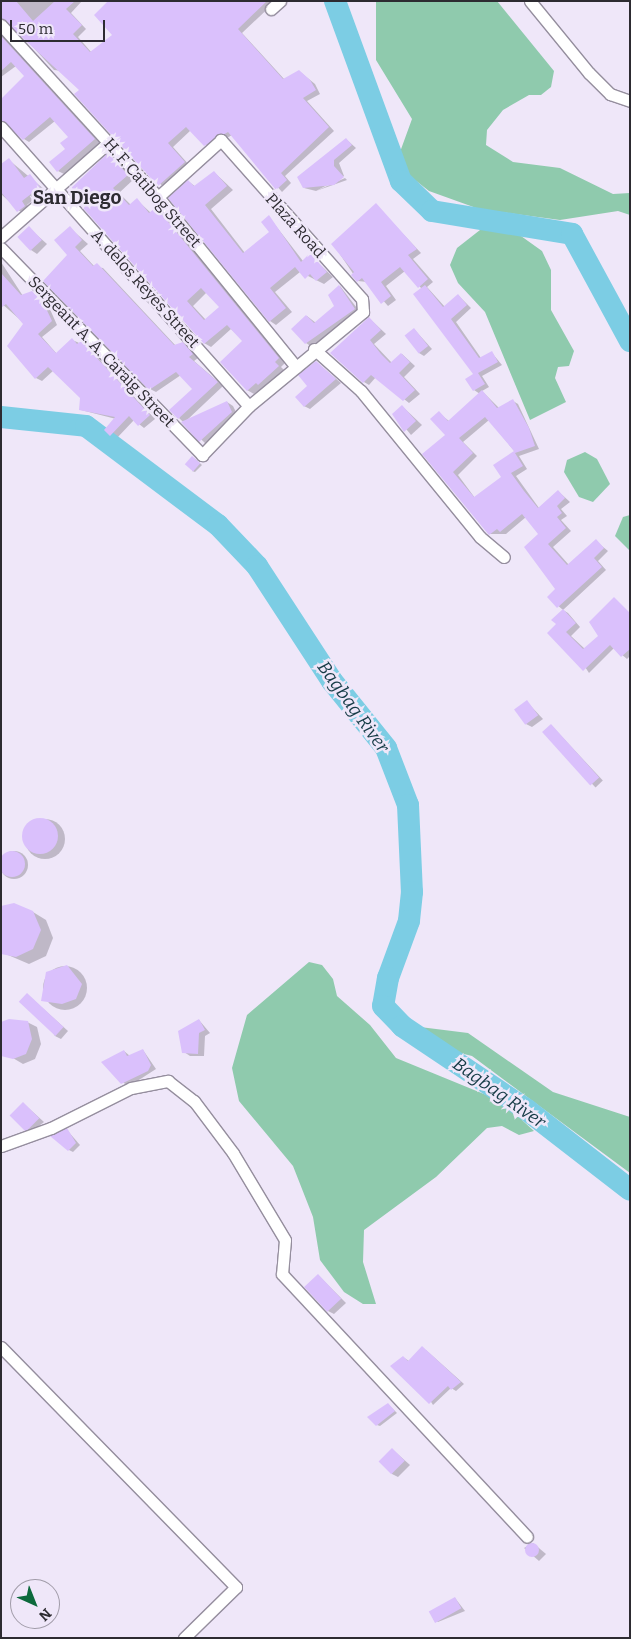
<!DOCTYPE html>
<style>
body{margin:0}
#map{position:relative;width:631px;height:1639px;overflow:hidden;background:#efe7f9;font-family:Bitter,serif}
div>[style]{position:absolute}
[style*='--x']{left:calc(var(--x)*1px);top:calc(var(--y)*1px);width:calc(var(--w)*1px);rotate:calc(var(--a)*1deg)}
.green>*{inset:0;background:#8fcaad}
.shadow>*{inset:0;background:#0003;transform-origin:0 0}
.round{border-radius:50%}
.river>*{height:22px;margin:-11px;padding:0 11px;transform-origin:11px;border-radius:11px;background:#7ccde4}
.building>*{inset:0;background:#dac0fc;transform-origin:0 0}
.roads{filter:drop-shadow(1px 0 #958e9e) drop-shadow(-1px 0 #958e9e) drop-shadow(0 1px #958e9e) drop-shadow(0 -1px #958e9e)}
.minor>*{height:11px;margin:-5.5px;padding:0 5.5px;transform-origin:5.5px;border-radius:5.5px;background:#fff}
span{translate:-50% -50%;white-space:nowrap;text-align:center;line-height:1.15;-webkit-text-stroke:5px #efe7f9;paint-order:stroke}
.street-label{font-size:16px;color:#2d2b31}
.water-label{font-size:18px;color:#143a45;font-style:italic}
.quarter-label{font-size:19px;color:#2d2b31;font-weight:700}
.frame{position:absolute;inset:0;border:2px solid #2d2b31;pointer-events:none}
.north{position:absolute;left:10px;top:1579px;width:50px;height:50px;box-sizing:border-box;background:#efe7f9;border:1px solid #a19ca9;border-radius:50%;rotate:136deg;font-size:14px;font-weight:700;line-height:20px;text-align:center;color:#2d2b31}
.north::after{content:'';display:block;margin:auto;width:18px;height:22px;background:#0c693c;clip-path:polygon(50% 0,100% 100%,50% 72%,0 100%)}
.scale{position:absolute;left:10px;top:20px;width:95px;height:22px;box-sizing:border-box;border:2px solid #2d2b31;border-top:0;padding-left:6px;font-size:15px;line-height:18px;white-space:nowrap;color:#2d2b31;-webkit-text-stroke:4px #efe7f9;paint-order:stroke}
</style>
<div id="map">
<div class="green">
<i style="clip-path:polygon(376px 1px,497px 1px,554px 71px,551px 87px,541px 95px,529px 95px,503px 110px,487px 130px,486px 145px,513px 162px,560px 168px,613px 194px,630px 193px,630px 215px,618px 211px,560px 220px,479px 209px,429px 191px,410px 176px,400px 152px,412px 119px,376px 60px)"></i>
<i style="clip-path:polygon(496px 228px,521px 236px,542px 251px,551px 270px,551px 310px,574px 351px,569px 366px,558px 367px,555px 378px,566px 402px,530px 420px,485px 312px,458px 283px,450px 265px,457px 248px,480px 230px)"></i>
<i style="clip-path:polygon(585px 452px,597px 459px,610px 484px,593px 502px,579px 497px,564px 472px,567px 460px)"></i>
<i style="clip-path:polygon(630px 515px,630px 551px,615px 536px,623px 517px)"></i>
<i style="clip-path:polygon(309px 962px,322px 965px,333px 979px,337px 996px,370px 1025px,396px 1058px,501px 1101px,534px 1131px,519px 1135px,502px 1126px,487px 1128px,436px 1177px,364px 1230px,363px 1262px,376px 1304px,363px 1304px,344px 1292px,320px 1260px,313px 1217px,293px 1166px,239px 1101px,232px 1068px,247px 1015px)"></i>
<i style="clip-path:polygon(420px 1027px,468px 1033px,553px 1092px,630px 1117px,630px 1173px,472px 1056px,424px 1044px)"></i>
</div>
<div class="shadow">
<i style="clip-path:polygon(1px 1px,82px 1px,71px 13px,86px 29px,78px 37px,92px 53px,114px 35px,109px 1px,276px 1px,242px 33px,285px 80px,299px 71px,315px 84px,320px 94px,307px 101px,334px 131px,285px 176px,291px 183px,282px 192px,232px 135px,210px 148px,191px 130px,173px 147px,190px 166px,165px 189px,76px 94px,81px 90px,62px 71px,54px 70px,10px 22px,1px 22px)"></i>
<i style="clip-path:polygon(1px 35px,100px 143px,64px 174px,58px 171px,70px 137px,55px 121px,29px 142px,24px 139px,26px 76px,16px 66px,1px 77px)"></i>
<i style="clip-path:polygon(346px 139px,356px 148px,339px 163px,344px 176px,316px 191px,304px 188px)"></i>
<i style="clip-path:polygon(evenodd,108px 155px,134px 179px,119px 193px,131px 205px,137px 200px,151px 213px,156px 208px,163px 212px,285px 363px,281px 367px,285px 371px,254px 394px,247px 390px,244px 341px,231px 329px,211px 347px,204px 343px,70px 191px,108px 155px,207px 292px,221px 307px,206px 320px,193px 306px,207px 292px)"></i>
<i style="clip-path:polygon(9px 160px,45px 190px,27px 205px,30px 209px,23px 214px,1px 194px,1px 165px)"></i>
<i style="clip-path:polygon(214px 172px,233px 190px,211px 209px,245px 253px,271px 232px,269px 217px,303px 261px,310px 255px,333px 277px,324px 284px,300px 272px,275px 292px,292px 312px,276px 325px,270px 321px,188px 181px,196px 187px)"></i>
<i style="clip-path:polygon(345px 178px,347px 180px,316px 191px)"></i>
<i style="clip-path:polygon(evenodd,376px 205px,421px 253px,413px 259px,433px 282px,427px 287px,445px 307px,459px 296px,471px 308px,456px 322px,481px 358px,492px 353px,502px 365px,482px 376px,489px 387px,482px 391px,499px 408px,513px 401px,518px 404px,539px 449px,519px 456px,527px 469px,516px 476px,539px 508px,558px 491px,570px 502px,561px 509px,567px 516px,561px 520px,571px 531px,553px 547px,569px 565px,596px 541px,608px 551px,598px 561px,606px 570px,563px 610px,548px 597px,556px 589px,540px 535px,526px 517px,506px 534px,490px 534px,424px 454px,447px 435px,439px 413px,449px 421px,480px 394px,474px 390px,475px 375px,422px 289px,405px 271px,386px 286px,396px 300px,388px 306px,367px 282px,358px 281px,333px 244px,376px 205px,489px 420px,515px 452px,503px 478px,475px 498px,458px 475px,477px 456px,463px 442px,489px 420px)"></i>
<i style="clip-path:polygon(29px 228px,47px 244px,37px 254px,31px 250px)"></i>
<i style="clip-path:polygon(70px 228px,88px 244px,80px 251px,95px 267px,103px 268px,176px 346px,189px 347px,198px 358px,194px 361px,223px 386px,186px 421px,227px 402px,233px 406px,238px 416px,206px 444px,179px 418px,194px 389px,181px 375px,156px 392px,150px 389px,69px 255px)"></i>
<i style="clip-path:polygon(1px 262px,23px 296px,32px 292px,49px 307px,57px 325px,42px 337px,57px 354px,72px 340px,87px 346px,155px 419px,144px 428px,134px 420px,117px 438px,105px 430px,116px 419px,81px 410px,81px 397px,54px 370px,42px 381px,36px 378px,8px 346px,25px 324px,1px 303px)"></i>
<i style="clip-path:polygon(340px 286px,360px 312px,312px 347px,306px 343px,307px 316px,316px 323px,336px 306px)"></i>
<i style="clip-path:polygon(369px 318px,386px 334px,374px 344px,392px 363px,402px 354px,415px 366px,404px 377px,420px 394px,409px 403px,376px 377px,369px 385px,364px 382px)"></i>
<i style="clip-path:polygon(414px 329px,432px 349px,424px 356px,419px 353px)"></i>
<i style="clip-path:polygon(316px 362px,341px 383px,310px 409px,304px 406px)"></i>
<i style="clip-path:polygon(402px 406px,422px 425px,411px 435px,394px 414px)"></i>
<i style="clip-path:polygon(195px 459px,202px 465px,195px 472px,192px 471px)"></i>
<i style="clip-path:polygon(615px 599px,630px 614px,630px 656px,627px 659px,614px 648px,589px 673px,557px 624px,563px 610px,568px 613px,580px 627px,571px 636px,585px 649px,600px 636px)"></i>
<i style="clip-path:polygon(527px 702px,543px 719px,532px 727px,526px 724px)"></i>
<i style="left:551px;top:725px;width:76px;height:10px;rotate:47deg"></i>
<i class="round" style="left:25px;top:819px;width:40px;height:40px"></i>
<i class="round" style="left:0;top:851px;width:28px;height:28px"></i>
<i style="clip-path:polygon(33px 912px,46px 920px,53px 938px,46px 956px,29px 964px,1px 952px)"></i>
<i class="round" style="left:43px;top:966px;width:44px;height:44px"></i>
<i style="clip-path:polygon(28px 995px,68px 1031px,61px 1039px,55px 1036px)"></i>
<i style="clip-path:polygon(199px 1020px,210px 1033px,205px 1036px,204px 1056px,190px 1056px,184px 1052px)"></i>
<i style="clip-path:polygon(27px 1022px,37px 1027px,41px 1044px,35px 1059px,23px 1064px,1px 1051px)"></i>
<i style="clip-path:polygon(143px 1050px,156px 1069px,128px 1087px,103px 1062px,124px 1051px,130px 1056px)"></i>
<i style="clip-path:polygon(23px 1103px,44px 1122px,30px 1133px,24px 1129px)"></i>
<i style="clip-path:polygon(67px 1130px,80px 1145px,73px 1152px,69px 1150px)"></i>
<i style="clip-path:polygon(318px 1275px,346px 1303px,334px 1314px,328px 1311px)"></i>
<i style="clip-path:polygon(426px 1350px,464px 1384px,456px 1391px,451px 1388px,433px 1405px,403px 1357px,409px 1361px)"></i>
<i style="clip-path:polygon(388px 1404px,397px 1413px,380px 1426px,377px 1425px)"></i>
<i style="clip-path:polygon(392px 1449px,410px 1465px,398px 1477px,392px 1474px)"></i>
<i style="clip-path:polygon(533px 1543px,546px 1554px,539px 1561px,524px 1548px)"></i>
<i style="clip-path:polygon(455px 1598px,465px 1611px,438px 1622px,433px 1619px)"></i>
</div>
<div class="river">
<i style="--x:335;--y:1;--w:192;--a:69.9"></i>
<i style="--x:401;--y:181;--w:43;--a:44.1"></i>
<i style="--x:432;--y:211;--w:142;--a:9.3"></i>
<i style="--x:572;--y:234;--w:122;--a:61.5"></i>
<i style="--x:1;--y:417;--w:85;--a:6"></i>
<i style="--x:86;--y:426;--w:165;--a:36.9"></i>
<i style="--x:218;--y:525;--w:57;--a:46.4"></i>
<i style="--x:257;--y:566;--w:137;--a:56.9"></i>
<i style="--x:332;--y:681;--w:86;--a:51.1"></i>
<i style="--x:386;--y:748;--w:61;--a:68.9"></i>
<i style="--x:408;--y:805;--w:87;--a:87.4"></i>
<i style="--x:412;--y:892;--w:29;--a:96"></i>
<i style="--x:409;--y:921;--w:61;--a:110.2"></i>
<i style="--x:388;--y:978;--w:28;--a:100"></i>
<i style="--x:383;--y:1006;--w:28;--a:46"></i>
<i style="--x:402;--y:1026;--w:151;--a:33.9"></i>
<i style="--x:527;--y:1110;--w:130;--a:37.8"></i>
</div>
<div class="building">
<i style="clip-path:polygon(1px 1px,16px 1px,33px 21px,55px 1px,75px 1px,66px 9px,82px 25px,73px 34px,90px 52px,112px 35px,94px 15px,108px 1px,267px 1px,238px 29px,283px 79px,299px 70px,310px 80px,316px 90px,303px 98px,329px 127px,281px 173px,287px 180px,276px 190px,228px 132px,204px 146px,186px 127px,168px 143px,185px 162px,158px 186px,74px 94px,79px 90px,1px 18px)"></i>
<i style="clip-path:polygon(1px 36px,95px 139px,57px 172px,49px 162px,65px 149px,60px 143px,68px 137px,50px 117px,23px 140px,1px 120px,1px 99px,24px 76px,11px 62px,1px 71px)"></i>
<i style="clip-path:polygon(346px 138px,352px 145px,334px 160px,334px 166px,344px 177px,334px 185px,303px 188px,297px 177px)"></i>
<i style="clip-path:polygon(evenodd,108px 153px,128px 175px,113px 188px,129px 205px,137px 198px,149px 213px,156px 207px,279px 358px,275px 362px,279px 366px,258px 385px,256px 383px,247px 391px,220px 362px,242px 341px,227px 325px,204px 344px,68px 191px,108px 153px,201px 288px,219px 307px,204px 320px,187px 301px,201px 288px)"></i>
<i style="clip-path:polygon(9px 158px,24px 178px,30px 174px,40px 187px,22px 201px,25px 206px,17px 212px,1px 192px,1px 164px)"></i>
<i style="clip-path:polygon(214px 171px,227px 186px,205px 205px,243px 253px,269px 232px,261px 222px,269px 215px,301px 262px,310px 253px,327px 272px,316px 281px,310px 274px,305px 279px,295px 267px,270px 288px,286px 308px,269px 322px,168px 198px,188px 180px,194px 186px)"></i>
<i style="clip-path:polygon(376px 203px,417px 249px,408px 255px,428px 279px,418px 288px,400px 267px,381px 282px,391px 296px,381px 304px,362px 278px,357px 282px,351px 275px,354px 272px,331px 244px)"></i>
<i style="left:29px;top:226px;width:19px;height:16px;rotate:47deg"></i>
<i style="clip-path:polygon(70px 226px,82px 240px,75px 247px,93px 266px,97px 263px,174px 345px,183px 342px,193px 354px,189px 357px,218px 382px,178px 419px,169px 410px,192px 389px,176px 372px,149px 390px,43px 281px,67px 255px,54px 240px)"></i>
<i style="clip-path:polygon(1px 273px,21px 295px,32px 291px,43px 302px,52px 321px,38px 334px,56px 353px,72px 338px,77px 344px,81px 341px,150px 415px,138px 426px,129px 416px,110px 436px,104px 430px,115px 417px,79px 410px,80px 398px,48px 367px,35px 379px,7px 346px,23px 324px,6px 304px,1px 308px)"></i>
<i style="clip-path:polygon(339px 285px,355px 309px,305px 344px,291px 329px,306px 315px,314px 323px,334px 306px,328px 295px)"></i>
<i style="clip-path:polygon(425px 285px,443px 307px,458px 294px,467px 305px,451px 319px,479px 358px,492px 351px,498px 362px,478px 373px,485px 384px,473px 391px,465px 379px,473px 374px,413px 294px)"></i>
<i style="clip-path:polygon(369px 317px,381px 330px,370px 340px,381px 354px,390px 363px,401px 353px,410px 362px,399px 373px,415px 390px,403px 401px,371px 375px,363px 383px,330px 353px)"></i>
<i style="left:414px;top:328px;width:23px;height:12px;rotate:52deg"></i>
<i style="clip-path:polygon(316px 361px,336px 379px,304px 407px,295px 397px,307px 386px,298px 375px)"></i>
<i style="clip-path:polygon(evenodd,482px 390px,497px 408px,513px 399px,529px 428px,535px 446px,515px 453px,523px 466px,511px 473px,524px 491px,538px 508px,558px 490px,565px 498px,557px 506px,562px 513px,557px 517px,566px 528px,548px 544px,567px 565px,596px 539px,604px 548px,594px 558px,602px 567px,557px 608px,547px 597px,555px 589px,524px 547px,538px 534px,522px 514px,500px 532px,497px 529px,489px 535px,422px 454px,445px 435px,430px 419px,439px 411px,448px 421px,482px 390px,485px 417px,514px 451px,493px 465px,501px 477px,474px 497px,453px 472px,473px 453px,459px 438px,485px 417px)"></i>
<i style="clip-path:polygon(227px 401px,232px 412px,199px 442px,181px 422px)"></i>
<i style="clip-path:polygon(402px 405px,416px 421px,404px 432px,392px 414px)"></i>
<i style="left:192px;top:456px;width:11px;height:11px;rotate:41deg"></i>
<i style="clip-path:polygon(614px 597px,630px 613px,630px 649px,621px 657px,610px 645px,583px 671px,547px 633px,556px 624px,551px 620px,563px 609px,576px 623px,566px 632px,583px 649px,598px 636px,589px 622px)"></i>
<i style="left:527px;top:700px;width:19px;height:16px;rotate:54deg"></i>
<i style="left:551px;top:724px;width:72px;height:12px;rotate:48deg"></i>
<i class="round" style="left:22px;top:818px;width:36px;height:36px"></i>
<i class="round" style="left:-1px;top:851px;width:26px;height:26px"></i>
<i style="clip-path:polygon(14px 903px,33px 911px,41px 930px,33px 949px,16px 957px,1px 954px,1px 906px)"></i>
<i style="clip-path:polygon(67px 965px,82px 984px,76px 999px,62px 1004px,41px 1001px,46px 972px)"></i>
<i style="left:27px;top:993px;width:50px;height:12px;rotate:43deg"></i>
<i style="clip-path:polygon(9px 1019px,28px 1021px,32px 1039px,26px 1054px,13px 1059px,1px 1056px,1px 1022px)"></i>
<i style="clip-path:polygon(199px 1019px,205px 1030px,199px 1033px,198px 1054px,182px 1053px,178px 1031px)"></i>
<i style="clip-path:polygon(143px 1049px,151px 1065px,148px 1071px,121px 1084px,101px 1062px,124px 1050px,127px 1056px)"></i>
<i style="left:23px;top:1102px;width:23px;height:19px;rotate:45deg"></i>
<i style="clip-path:polygon(67px 1128px,76px 1143px,68px 1151px,50px 1136px)"></i>
<i style="left:318px;top:1274px;width:34px;height:19px;rotate:47deg"></i>
<i style="clip-path:polygon(422px 1346px,461px 1382px,451px 1390px,448px 1386px,429px 1404px,390px 1366px,403px 1356px,408px 1361px)"></i>
<i style="clip-path:polygon(388px 1403px,395px 1411px,376px 1426px,367px 1417px)"></i>
<i style="left:392px;top:1448px;width:18px;height:19px;rotate:45deg"></i>
<i class="round" style="left:525px;top:1543px;width:14px;height:14px"></i>
<i style="left:455px;top:1597px;width:13px;height:30px;rotate:61deg"></i>
</div>
<div class="roads">
<div class="minor">
<i style="--x:530;--y:1;--w:93;--a:50.7"></i>
<i style="--x:589;--y:73;--w:30;--a:45"></i>
<i style="--x:610;--y:94;--w:21;--a:19"></i>
<i style="--x:271;--y:9;--w:12;--a:-42"></i>
<i style="--x:1;--y:25;--w:233;--a:47.6"></i>
<i style="--x:158;--y:197;--w:219;--a:50.9"></i>
<i style="--x:1;--y:127;--w:373;--a:48.4"></i>
<i style="--x:1;--y:237;--w:144;--a:-41.3"></i>
<i style="--x:1;--y:248;--w:289;--a:45.8"></i>
<i style="--x:202;--y:455;--w:68;--a:-46.2"></i>
<i style="--x:249;--y:406;--w:148;--a:-39.5"></i>
<i style="--x:363;--y:312;--w:13;--a:-94"></i>
<i style="--x:362;--y:299;--w:213;--a:-131.6"></i>
<i style="--x:221;--y:140;--w:85;--a:137.9"></i>
<i style="--x:314;--y:349;--w:63;--a:41.8"></i>
<i style="--x:361;--y:391;--w:188;--a:50.8"></i>
<i style="--x:480;--y:537;--w:31;--a:40"></i>
<i style="--x:1;--y:1146;--w:53;--a:-19.8"></i>
<i style="--x:51;--y:1128;--w:89;--a:-26.6"></i>
<i style="--x:131;--y:1088;--w:38;--a:-11"></i>
<i style="--x:168;--y:1081;--w:33;--a:38"></i>
<i style="--x:194;--y:1101;--w:65;--a:53.1"></i>
<i style="--x:233;--y:1153;--w:101;--a:59.1"></i>
<i style="--x:285;--y:1240;--w:34;--a:95"></i>
<i style="--x:282;--y:1274;--w:359;--a:47"></i>
<i style="--x:1;--y:1347;--w:336;--a:45.6"></i>
<i style="--x:236;--y:1587;--w:73;--a:135.6"></i>
</div>
</div>
<div class="street-label">
<span style="left:152px;top:193px;rotate:49deg">H. F. Catibog Street</span>
<span style="left:295px;top:226px;rotate:48deg">Plaza Road</span>
<span style="left:145px;top:289px;rotate:48deg">A. delos Reyes Street</span>
<span style="left:101px;top:352px;rotate:46deg">Sergeant A. A. Caraig Street</span>
</div>
<div class="water-label">
<span style="left:353px;top:707px;rotate:54deg">Bagbag River</span>
<span style="left:499px;top:1093px;rotate:35deg">Bagbag River</span>
</div>
<div class="quarter-label">
<span style="left:77px;top:198px">San Diego</span>
</div>
<div class="frame"></div>
<div class="north">N</div>
<div class="scale">50 m</div>
</div>
